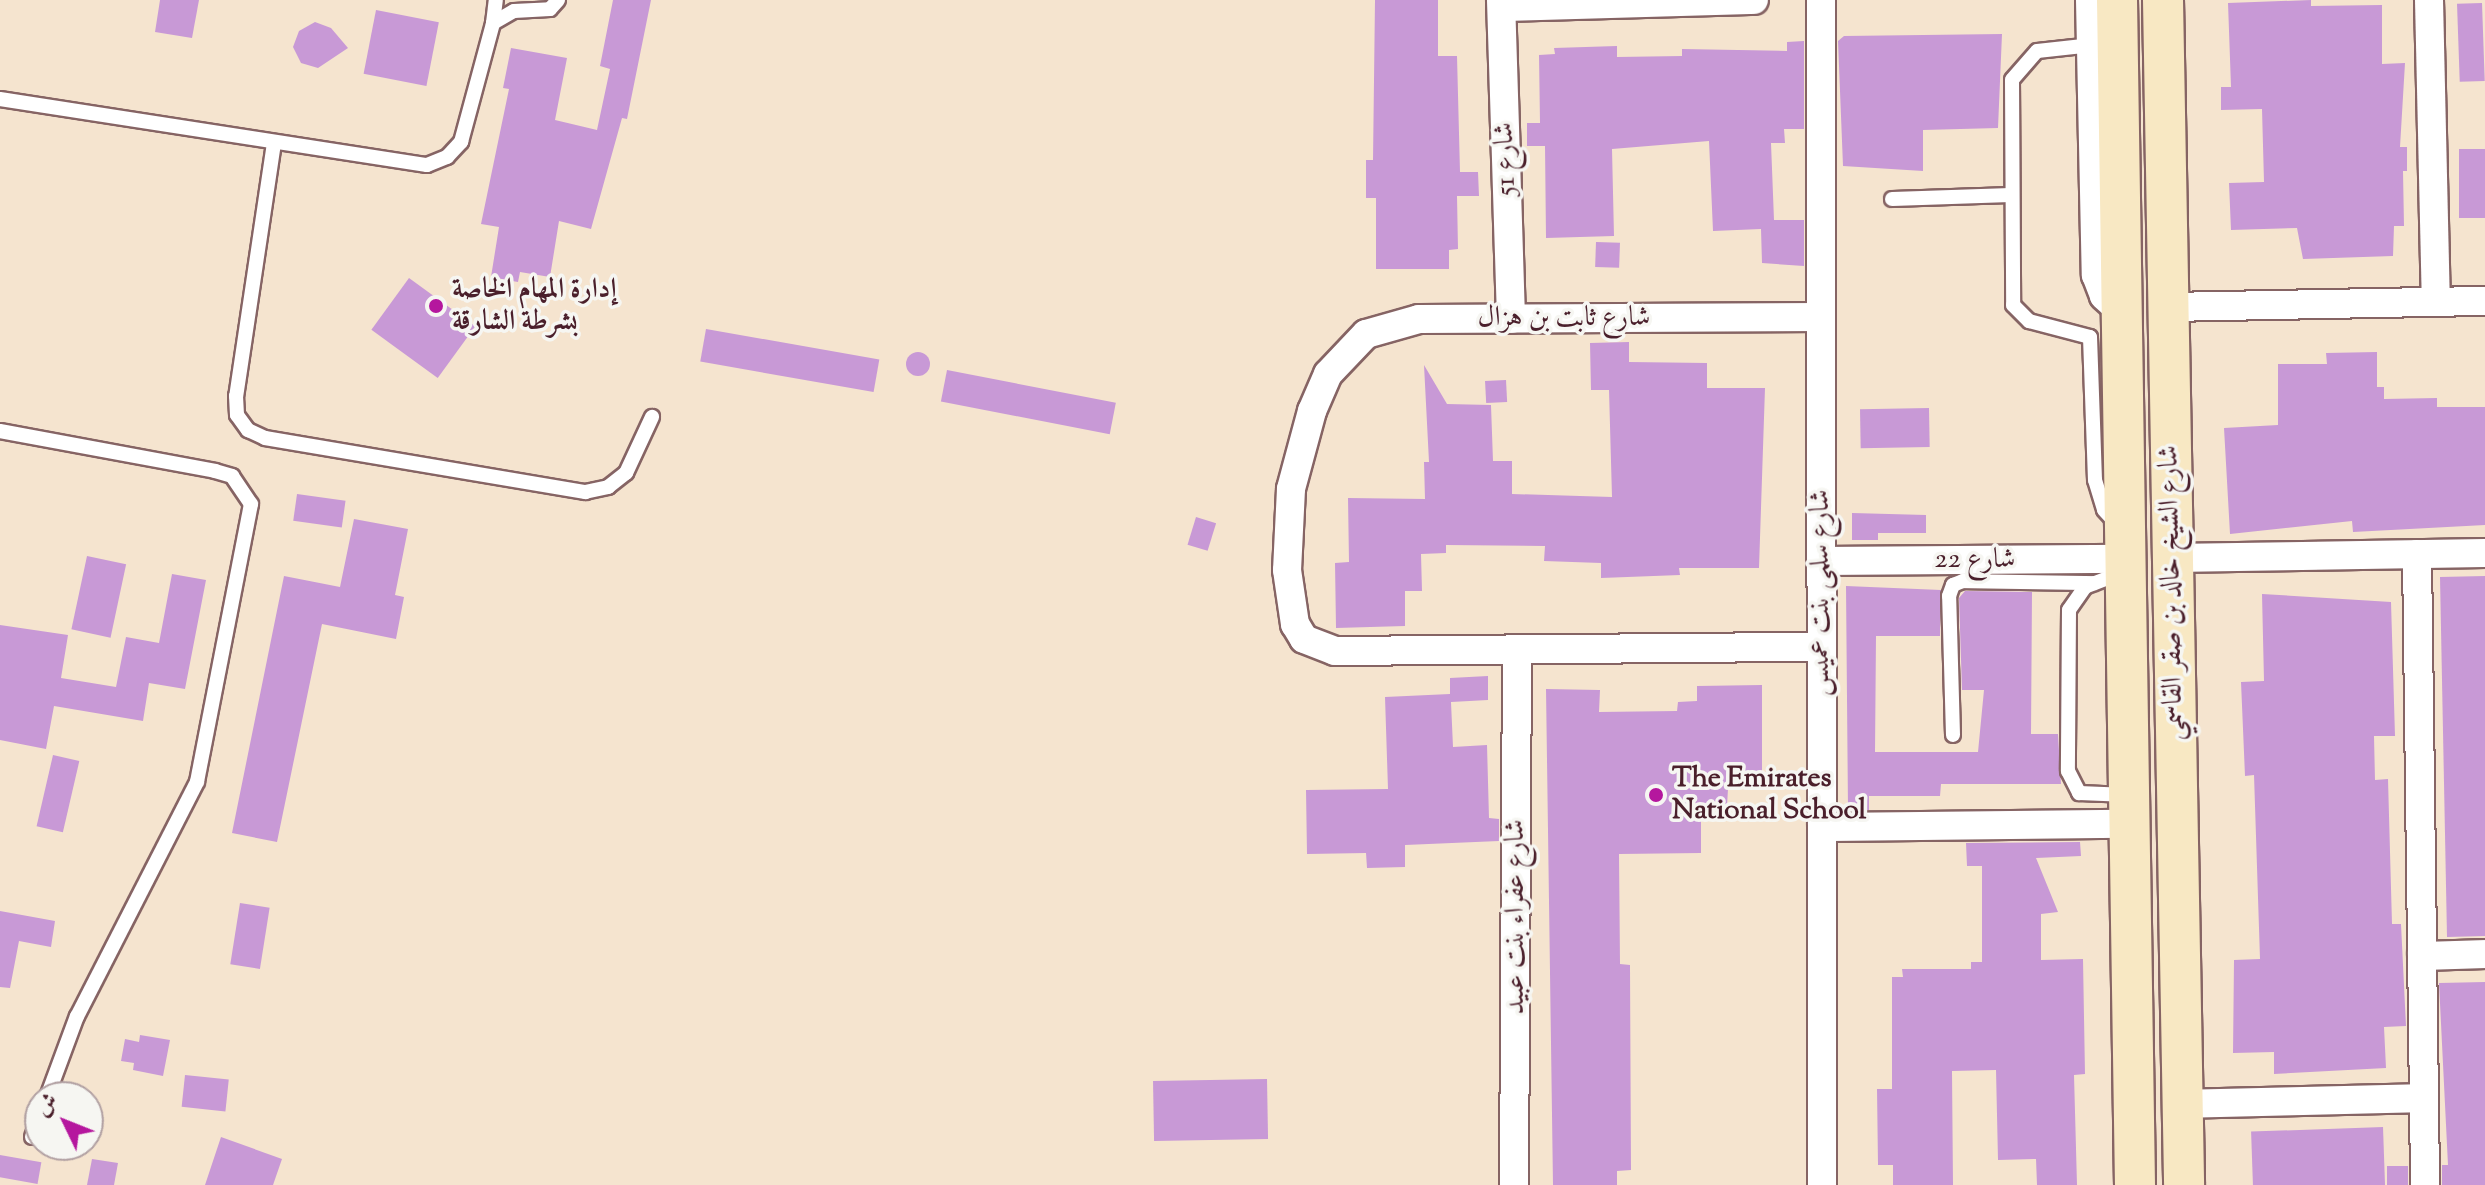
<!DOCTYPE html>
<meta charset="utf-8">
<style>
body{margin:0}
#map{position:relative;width:2485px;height:1185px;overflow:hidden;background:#f5e4cf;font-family:"Sorts Mill Goudy",Amiri,serif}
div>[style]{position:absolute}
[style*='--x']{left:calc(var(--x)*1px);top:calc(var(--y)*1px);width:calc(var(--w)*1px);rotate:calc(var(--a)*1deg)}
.building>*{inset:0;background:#c899d6;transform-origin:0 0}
.round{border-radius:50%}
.roads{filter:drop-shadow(2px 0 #866464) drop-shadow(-2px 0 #866464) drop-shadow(0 2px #866464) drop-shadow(0 -2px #866464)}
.service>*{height:14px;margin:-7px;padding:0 7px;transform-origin:7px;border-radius:7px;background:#fff}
.minor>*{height:28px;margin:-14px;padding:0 14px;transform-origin:14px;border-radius:14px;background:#fff}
.secondary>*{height:40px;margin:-20px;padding:0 20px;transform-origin:20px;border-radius:20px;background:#f8e8c3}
.dots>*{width:22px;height:22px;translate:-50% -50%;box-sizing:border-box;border:4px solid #f6f6f2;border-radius:50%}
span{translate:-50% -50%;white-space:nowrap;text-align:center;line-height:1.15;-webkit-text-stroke:7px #f6f6f2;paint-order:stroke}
.street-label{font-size:28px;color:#4a1f2b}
.poi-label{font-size:28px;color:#4a1f2b;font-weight:700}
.left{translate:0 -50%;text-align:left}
.north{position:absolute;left:24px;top:1081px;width:80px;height:80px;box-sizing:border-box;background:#f6f6f2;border:2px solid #b1a0a2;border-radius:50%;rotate:313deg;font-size:22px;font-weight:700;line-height:32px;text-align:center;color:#4a1f2b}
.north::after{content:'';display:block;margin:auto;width:28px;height:36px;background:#b5179e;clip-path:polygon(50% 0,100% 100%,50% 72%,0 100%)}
</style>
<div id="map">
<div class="building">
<i style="clip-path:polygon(160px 0,199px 0,192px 38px,155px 32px)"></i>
<i style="clip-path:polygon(613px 0,651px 0,627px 119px,622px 118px,591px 229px,559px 221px,550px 277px,520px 272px,518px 282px,491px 277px,499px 227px,481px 224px,509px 89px,503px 88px,511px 48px,567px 58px,555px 120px,597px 130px,610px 69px,600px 66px)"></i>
<i style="clip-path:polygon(1375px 0,1438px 0,1438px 56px,1457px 56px,1460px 172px,1478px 172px,1479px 196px,1457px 196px,1458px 249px,1449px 250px,1449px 269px,1376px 269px,1376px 198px,1366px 198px,1366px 160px,1373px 160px)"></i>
<i style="clip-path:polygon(2311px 0,2311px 6px,2382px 5px,2382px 64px,2405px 63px,2400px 147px,2407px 147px,2407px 171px,2403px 171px,2404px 226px,2394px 226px,2393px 256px,2303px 259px,2297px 228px,2231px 230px,2229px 183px,2264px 182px,2262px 109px,2221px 110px,2221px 87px,2231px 87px,2228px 3px)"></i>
<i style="left:2482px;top:3px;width:78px;height:25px;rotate:88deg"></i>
<i style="left:376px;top:10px;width:64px;height:65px;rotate:11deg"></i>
<i style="clip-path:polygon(315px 22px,331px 28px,348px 48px,318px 68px,301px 63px,293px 47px,299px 31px)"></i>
<i style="clip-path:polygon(2002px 34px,1998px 128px,1923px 130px,1923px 171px,1843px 166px,1838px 41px,1844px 36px)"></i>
<i style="clip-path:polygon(1804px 41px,1804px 129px,1784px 129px,1785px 143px,1771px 143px,1774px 220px,1804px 220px,1804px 266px,1762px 263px,1761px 229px,1713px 231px,1709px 141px,1612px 149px,1614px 236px,1546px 238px,1545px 146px,1527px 146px,1527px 123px,1540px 123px,1539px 55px,1555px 54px,1554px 48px,1617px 46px,1617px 57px,1682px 56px,1682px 49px,1787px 51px,1787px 42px)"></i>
<i style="left:2459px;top:149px;width:26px;height:69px"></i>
<i style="left:1596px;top:242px;width:24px;height:25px;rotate:2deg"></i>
<i style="left:409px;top:278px;width:82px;height:64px;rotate:36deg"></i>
<i style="left:706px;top:329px;width:176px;height:33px;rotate:10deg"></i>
<i style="clip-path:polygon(1629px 342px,1629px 362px,1707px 363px,1707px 388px,1765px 388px,1759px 568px,1679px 568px,1680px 575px,1601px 578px,1601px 563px,1544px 561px,1545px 546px,1446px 545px,1446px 553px,1421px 554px,1422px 591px,1405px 591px,1405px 626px,1336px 628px,1335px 563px,1349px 562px,1348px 498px,1425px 499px,1424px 462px,1429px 462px,1424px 365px,1447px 404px,1491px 405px,1493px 461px,1512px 461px,1512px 494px,1612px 497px,1609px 390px,1591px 390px,1590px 343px)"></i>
<i style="clip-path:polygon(2377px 352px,2377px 387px,2384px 387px,2384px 399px,2437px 398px,2437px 407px,2485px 407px,2485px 525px,2353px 532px,2352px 521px,2230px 534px,2224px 428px,2278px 425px,2278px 364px,2327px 364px,2326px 353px)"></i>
<i class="round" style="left:906px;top:352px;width:24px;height:24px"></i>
<i style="left:947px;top:370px;width:172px;height:32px;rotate:11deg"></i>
<i style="left:1506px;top:380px;width:22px;height:21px;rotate:87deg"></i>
<i style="left:1929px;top:408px;width:39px;height:69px;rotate:89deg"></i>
<i style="left:297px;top:494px;width:49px;height:27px;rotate:8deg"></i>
<i style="clip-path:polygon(1852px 513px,1926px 515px,1926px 533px,1878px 533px,1878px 540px,1852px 540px)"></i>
<i style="left:1196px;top:517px;width:21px;height:29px;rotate:17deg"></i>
<i style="clip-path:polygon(354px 519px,408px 529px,395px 595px,404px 597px,396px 639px,322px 624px,277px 842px,232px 833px,284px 576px,340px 587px)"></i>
<i style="left:87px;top:556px;width:40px;height:75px;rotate:12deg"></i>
<i style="clip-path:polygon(172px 574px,206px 580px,185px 689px,149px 683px,143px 721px,54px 706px,46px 749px,0 740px,0 625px,68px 635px,61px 678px,116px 687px,126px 637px,159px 643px)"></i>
<i style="clip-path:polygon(2485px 576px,2485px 936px,2447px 937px,2440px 577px)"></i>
<i style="clip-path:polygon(1846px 586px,1941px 590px,1940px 636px,1876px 636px,1875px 752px,1978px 752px,1984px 690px,1962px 690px,1959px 598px,1965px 591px,2032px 592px,2031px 734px,2058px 734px,2061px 784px,1941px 784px,1940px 796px,1869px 796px,1869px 810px,1848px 810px)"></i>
<i style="clip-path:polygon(2262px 594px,2391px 602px,2395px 736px,2374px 736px,2375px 780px,2388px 779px,2392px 924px,2401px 924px,2406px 1026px,2384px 1027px,2386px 1068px,2274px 1074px,2274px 1052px,2233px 1053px,2234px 960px,2260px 959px,2254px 775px,2245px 776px,2241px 682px,2264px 681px)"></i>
<i style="clip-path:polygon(1488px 676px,1488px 700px,1451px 702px,1453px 747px,1487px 745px,1489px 818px,1499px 819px,1499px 841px,1405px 845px,1405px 867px,1367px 868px,1366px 853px,1307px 854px,1306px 790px,1388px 789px,1385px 697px,1450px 694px,1450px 678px)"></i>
<i style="clip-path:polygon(1762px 685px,1762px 774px,1745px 772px,1728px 789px,1727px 806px,1701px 806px,1701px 853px,1619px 854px,1620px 964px,1630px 965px,1631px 1170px,1617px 1171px,1617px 1185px,1553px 1185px,1546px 689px,1600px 690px,1599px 712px,1677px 711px,1678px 702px,1697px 701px,1697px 686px)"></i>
<i style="left:53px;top:755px;width:27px;height:73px;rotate:13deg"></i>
<i style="clip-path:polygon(2080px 842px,2081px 856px,2036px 858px,2058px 912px,2041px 914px,2041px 960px,2083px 959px,2085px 1074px,2074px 1075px,2077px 1185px,2037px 1185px,2036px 1159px,1998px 1160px,1996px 1070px,1952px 1071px,1953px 1185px,1893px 1185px,1893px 1165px,1878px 1165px,1877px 1089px,1892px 1089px,1892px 977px,1903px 977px,1902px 969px,1971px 969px,1971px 962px,1982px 962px,1982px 866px,1967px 866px,1966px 843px)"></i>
<i style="left:240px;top:903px;width:30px;height:62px;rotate:9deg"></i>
<i style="clip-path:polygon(0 911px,55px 921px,51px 947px,19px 941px,10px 988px,0 987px)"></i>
<i style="clip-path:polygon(2485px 982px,2485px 1185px,2442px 1185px,2442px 1165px,2448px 1165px,2439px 983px)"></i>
<i style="clip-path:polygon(140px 1035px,170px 1040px,163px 1076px,133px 1070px,134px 1063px,121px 1061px,125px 1039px,139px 1042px)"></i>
<i style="left:185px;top:1075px;width:44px;height:32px;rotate:6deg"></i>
<i style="left:1267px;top:1079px;width:60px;height:114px;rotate:89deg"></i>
<i style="left:2383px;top:1127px;width:58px;height:132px;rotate:88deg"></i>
<i style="clip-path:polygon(221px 1137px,282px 1159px,273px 1185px,205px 1185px)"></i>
<i style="left:0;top:1155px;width:42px;height:22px;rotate:10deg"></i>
<i style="clip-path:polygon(92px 1159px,118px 1163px,114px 1185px,87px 1185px)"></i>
<i style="left:2408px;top:1166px;width:19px;height:21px;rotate:90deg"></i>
</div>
<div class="roads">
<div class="service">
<i style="--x:493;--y:23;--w:23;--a:-83"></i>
<i style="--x:2092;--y:45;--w:55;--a:173.8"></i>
<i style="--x:2037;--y:51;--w:38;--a:131"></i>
<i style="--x:2012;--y:80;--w:225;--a:89.7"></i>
<i style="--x:2013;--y:305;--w:23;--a:45"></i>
<i style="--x:2029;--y:321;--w:63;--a:14.7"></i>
<i style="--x:2090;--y:337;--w:143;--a:88"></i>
<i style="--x:2095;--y:480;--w:31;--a:73"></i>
<i style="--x:2104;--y:510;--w:19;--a:47"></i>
<i style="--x:0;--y:99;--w:432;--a:8.8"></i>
<i style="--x:427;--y:165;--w:22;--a:-22"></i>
<i style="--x:447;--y:157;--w:21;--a:-47"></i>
<i style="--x:461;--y:142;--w:123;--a:-74.9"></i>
<i style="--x:493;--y:23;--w:24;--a:-30"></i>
<i style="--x:514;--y:11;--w:36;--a:-3"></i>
<i style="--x:550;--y:9;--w:12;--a:-48"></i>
<i style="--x:274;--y:143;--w:256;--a:98.5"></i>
<i style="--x:236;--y:396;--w:19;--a:87"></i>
<i style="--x:237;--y:415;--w:19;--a:54"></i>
<i style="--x:248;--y:430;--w:19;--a:25"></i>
<i style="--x:265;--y:438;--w:325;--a:9.6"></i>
<i style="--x:585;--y:492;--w:24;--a:-12"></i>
<i style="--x:608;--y:487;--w:23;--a:-38"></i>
<i style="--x:626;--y:473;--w:62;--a:-65.1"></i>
<i style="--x:1892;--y:199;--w:119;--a:-1.9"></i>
<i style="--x:0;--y:431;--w:219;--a:10.5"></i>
<i style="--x:215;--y:471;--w:18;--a:16"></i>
<i style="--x:232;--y:476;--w:34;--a:56"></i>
<i style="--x:251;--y:504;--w:283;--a:101"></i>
<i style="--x:197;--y:782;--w:263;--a:117.1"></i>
<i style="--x:77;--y:1016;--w:86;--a:110.3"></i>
<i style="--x:2121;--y:573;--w:39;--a:159"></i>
<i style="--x:2085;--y:587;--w:28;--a:125"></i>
<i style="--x:2069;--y:610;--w:161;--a:90.4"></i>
<i style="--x:2068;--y:771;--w:25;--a:63"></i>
<i style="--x:2079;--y:793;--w:49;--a:2.3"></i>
<i style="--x:1953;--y:735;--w:139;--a:-91.6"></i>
<i style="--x:1949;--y:596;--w:12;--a:-70"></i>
<i style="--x:1953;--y:585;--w:11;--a:-22"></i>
<i style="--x:1963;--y:581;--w:131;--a:0.9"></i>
<i style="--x:32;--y:1137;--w:23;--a:-70"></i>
</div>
<div class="minor">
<i style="--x:1501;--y:0;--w:319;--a:88.2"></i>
<i style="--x:1821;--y:0;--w:1185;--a:89.95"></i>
<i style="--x:2090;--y:0;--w:275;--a:88.8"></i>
<i style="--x:2096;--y:275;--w:22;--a:69"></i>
<i style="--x:2104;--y:296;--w:27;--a:42"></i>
<i style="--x:2429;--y:0;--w:302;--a:88.7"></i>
<i style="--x:1502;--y:7;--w:252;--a:-1.6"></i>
<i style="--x:2168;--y:307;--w:317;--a:-1.1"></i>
<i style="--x:1821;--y:317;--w:402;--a:179.7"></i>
<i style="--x:1419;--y:319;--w:55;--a:164.2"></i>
<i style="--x:1366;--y:334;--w:55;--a:133.5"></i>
<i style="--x:1328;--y:374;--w:40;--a:113.4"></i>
<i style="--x:1312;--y:411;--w:81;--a:105.1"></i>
<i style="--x:1291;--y:489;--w:81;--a:92.8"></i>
<i style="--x:1287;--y:570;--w:55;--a:81.6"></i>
<i style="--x:1295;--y:624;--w:17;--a:59"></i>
<i style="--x:1304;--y:639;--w:33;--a:21"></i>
<i style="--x:1335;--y:651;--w:486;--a:-0.5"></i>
<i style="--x:2417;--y:554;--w:631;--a:89.27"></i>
<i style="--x:2173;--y:558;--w:312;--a:-0.9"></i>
<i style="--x:1821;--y:561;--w:307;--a:-0.4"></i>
<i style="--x:1822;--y:827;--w:310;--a:-0.6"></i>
<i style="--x:2422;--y:956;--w:63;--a:-1.8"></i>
<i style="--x:2182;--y:1104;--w:242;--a:-1.4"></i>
<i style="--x:1514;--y:1185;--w:536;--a:-89.68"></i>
</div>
<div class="secondary">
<i style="--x:2117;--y:0;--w:1185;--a:89.13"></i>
<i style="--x:2163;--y:0;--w:1185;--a:88.98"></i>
</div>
</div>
<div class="dots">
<i style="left:436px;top:306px;background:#b5179e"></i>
<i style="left:1656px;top:795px;background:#b5179e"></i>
</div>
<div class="street-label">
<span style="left:1506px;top:159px;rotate:-92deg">شارع 51</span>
<span style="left:1564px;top:318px">شارع ثابت بن هزال</span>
<span style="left:1975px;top:560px">شارع 22</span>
<span style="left:1821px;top:593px;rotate:-90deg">شارع سلمى بنت عميس</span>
<span style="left:2172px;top:593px;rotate:-91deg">شارع الشيخ خالد بن صقر القاسمي</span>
<span style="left:1516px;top:917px;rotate:-90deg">شارع عفراء بنت عبيد</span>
</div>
<div class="poi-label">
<span class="left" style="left:452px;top:306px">إدارة المهام الخاصة<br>بشرطة الشارقة</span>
<span class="left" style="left:1672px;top:795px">The Emirates<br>National School</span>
</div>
<div class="north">ش</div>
</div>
